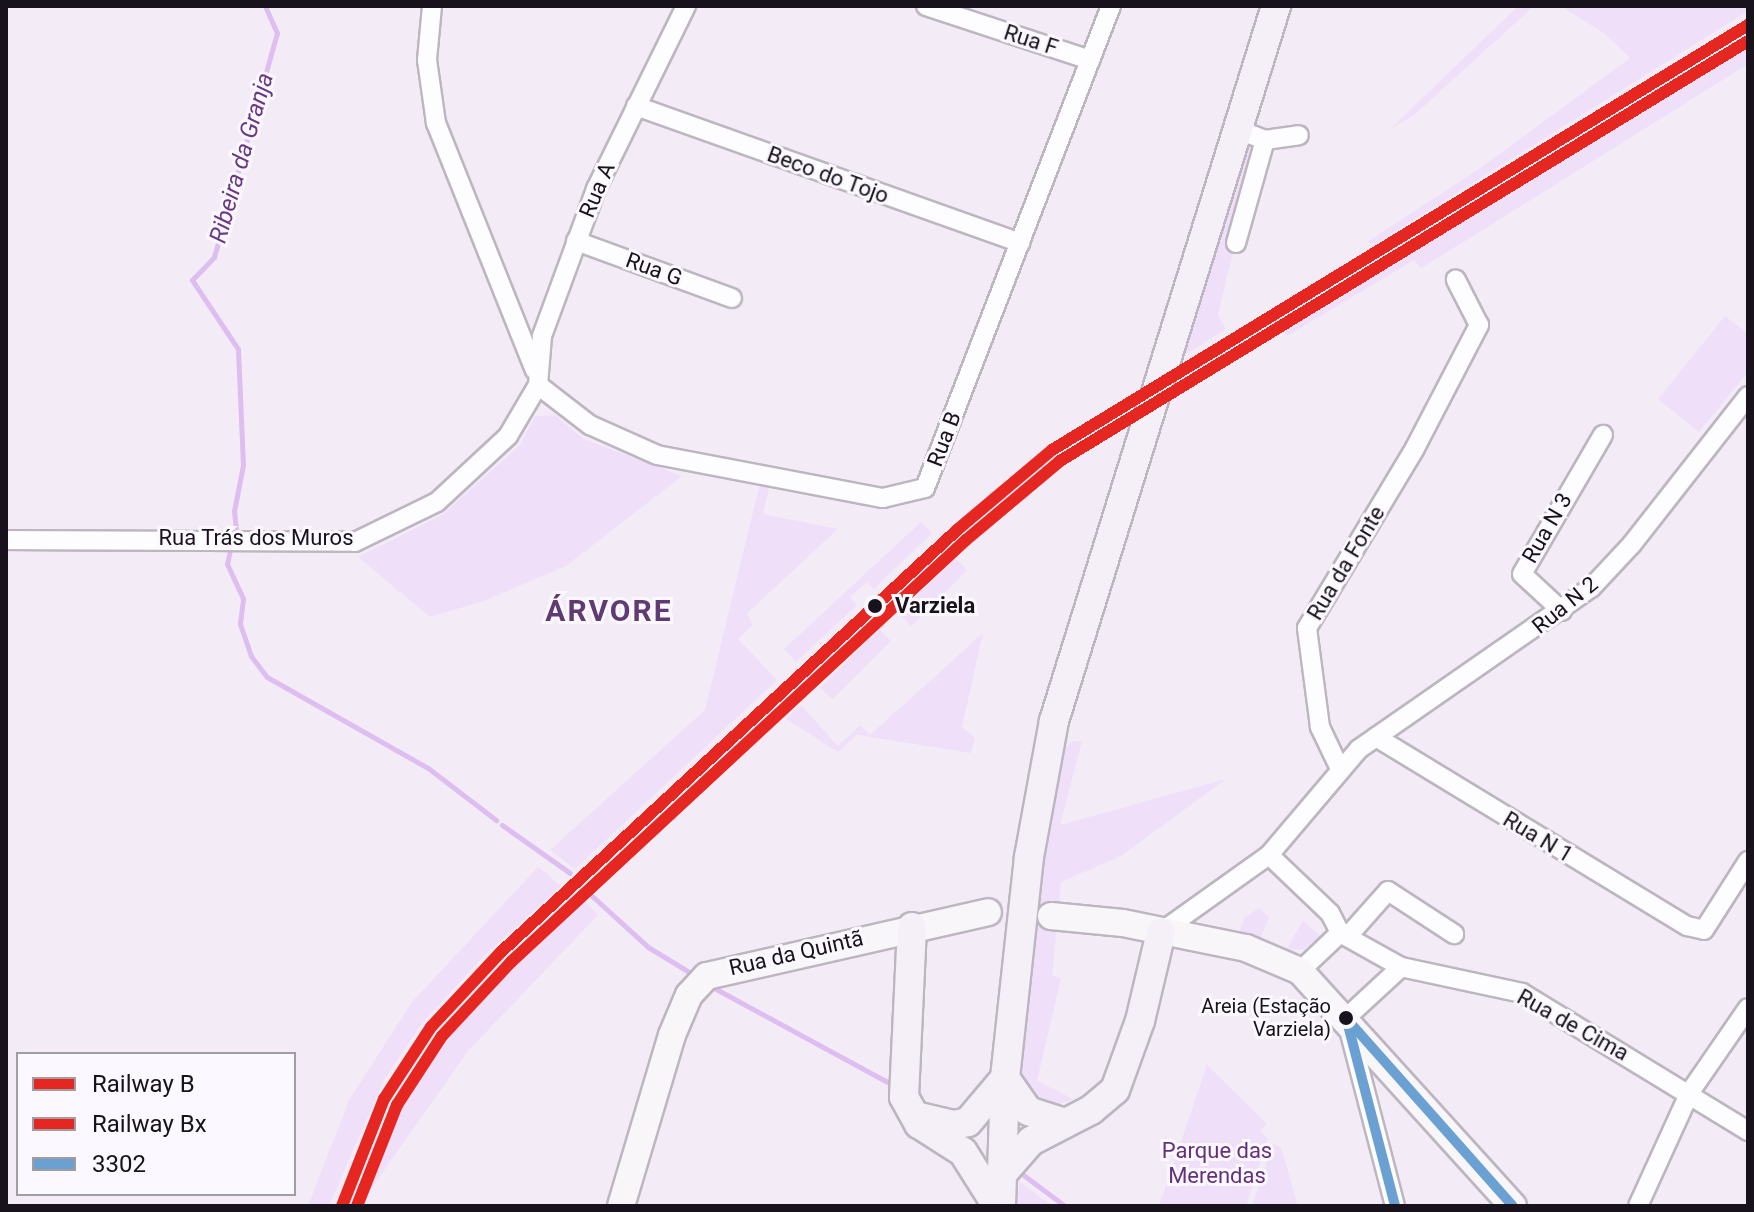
<!DOCTYPE html>
<meta charset="utf-8">
<style>
body{margin:0}
#map{position:relative;width:1754px;height:1212px;overflow:hidden;background:#f3ecf7;font-family:Roboto,sans-serif}
div>[style]{position:absolute}
[style*='--x']{left:calc(var(--x)*1px);top:calc(var(--y)*1px);width:calc(var(--w)*1px);rotate:calc(var(--a)*1deg)}
.green>*{inset:0;background:#f0dff9;transform-origin:0 0}
.stream>*{height:5px;margin:-2.5px;padding:0 2.5px;transform-origin:2.5px;border-radius:2.5px;background:#debef0}
.roads{filter:drop-shadow(2px 0 #bdb6c1) drop-shadow(-2px 0 #bdb6c1) drop-shadow(0 2px #bdb6c1) drop-shadow(0 -2px #bdb6c1)}
.street>*{height:18px;margin:-9px;padding:0 9px;transform-origin:9px;border-radius:9px;background:#fdfcfe}
.secondary>*{height:26px;margin:-13px;padding:0 13px;transform-origin:13px;border-radius:13px;background:#f9f6fa}
.primary>*{height:28px;margin:-14px;padding:0 14px;transform-origin:14px;border-radius:14px;background:#f5f0f7}
.bus-1>*{height:10px;margin:-5px;padding:0 5px;transform-origin:5px;border-radius:5px;background:#6ba0d2}
.rail-1>*{height:12px;margin:-6px;padding:0 6px;transform-origin:6px;border-radius:6px;background:#e62621}
.rail-2>*{height:12px;margin:-6px;padding:0 6px;transform-origin:6px;border-radius:6px;background:#e62621}
.dots>*{width:22px;height:22px;translate:-50% -50%;box-sizing:border-box;border:4px solid #fcf8ff;border-radius:50%}
span{translate:-50% -50%;white-space:nowrap;text-align:center;line-height:1.15;-webkit-text-stroke:6px #fcf8ff;paint-order:stroke}
.bus-label{font-size:20px;color:#18121c}
.right{translate:-100% -50%;text-align:right}
.street-label{font-size:22px;color:#18121c}
.stop-label{font-size:22px;color:#18121c;font-weight:700}
.left{translate:0 -50%;text-align:left}
.park-label{font-size:22px;color:#64307e}
.water-label{font-size:24px;color:#6b3886;font-style:italic}
.district-label{font-size:30px;color:#5f3a73;font-weight:700;letter-spacing:2px}
.frame{position:absolute;inset:0;border:8px solid #18121c;pointer-events:none}
.legend{position:absolute;left:16px;top:1052px;width:280px;height:144px;box-sizing:border-box;background:#fcf8ff;border:2px solid #a19ca4;margin:0;padding:10px 14px;list-style:none;font-size:24px;color:#18121c}
.legend li{display:flex;align-items:center;gap:16px;height:40px}
.legend b{width:40px;border:2px solid #a19ca4}
</style>
<div id="map">
<div class="green">
<i style="clip-path:polygon(1518px 6px,1534px 6px,1413px 116px,1390px 129px)"></i>
<i style="clip-path:polygon(1561px 6px,1748px 6px,1748px 11px,1375px 244px,1367px 242px,1479px 169px,1630px 58px,1605px 34px)"></i>
<i style="clip-path:polygon(1748px 47px,1748px 64px,1483px 230px,1421px 268px,1414px 260px,1287px 336px,1284px 332px)"></i>
<i style="clip-path:polygon(1249px 143px,1256px 153px,1218px 315px,1226px 329px,1183px 356px)"></i>
<i style="clip-path:polygon(1725px 316px,1748px 334px,1748px 372px,1699px 432px,1658px 399px)"></i>
<i style="clip-path:polygon(555px 415px,584px 439px,682px 476px,566px 566px,484px 601px,430px 617px,358px 557px,442px 515px,520px 445px,535px 416px)"></i>
<i style="clip-path:polygon(760px 483px,770px 484px,763px 514px,838px 529px,747px 613px,753px 625px,738px 639px,777px 680px,575px 869px,550px 850px,705px 710px)"></i>
<i style="clip-path:polygon(921px 522px,932px 533px,874px 589px,867px 582px,850px 597px,857px 605px,796px 662px,784px 649px)"></i>
<i style="left:955px;top:558px;width:17px;height:79px;rotate:45deg"></i>
<i style="left:879px;top:629px;width:17px;height:83px;rotate:45deg"></i>
<i style="clip-path:polygon(983px 633px,962px 727px,975px 738px,971px 753px,857px 735px,838px 752px,786px 719px,801px 705px,838px 746px,860px 725px,870px 735px)"></i>
<i style="clip-path:polygon(1073px 741px,1082px 741px,1060px 825px,1226px 779px,1121px 856px,1061px 882px,1052px 975px,1061px 978px,1037px 1081px,1073px 1099px,1055px 1106px,1034px 1100px,1020px 1072px,1046px 830px,1064px 750px)"></i>
<i style="clip-path:polygon(538px 867px,561px 886px,484px 956px,423px 1022px,384px 1080px,329px 1206px,308px 1206px,349px 1100px,412px 1002px)"></i>
<i style="clip-path:polygon(583px 899px,598px 915px,468px 1051px,359px 1206px,384px 1137px,422px 1069px,514px 962px)"></i>
<i style="clip-path:polygon(1259px 908px,1269px 917px,1259px 942px,1238px 937px,1244px 918px)"></i>
<i style="clip-path:polygon(1303px 920px,1320px 936px,1303px 950px,1287px 949px)"></i>
<i style="clip-path:polygon(1207px 1065px,1267px 1124px,1260px 1131px,1268px 1139px,1246px 1206px,1159px 1206px)"></i>
<i style="clip-path:polygon(1273px 1144px,1281px 1147px,1298px 1206px,1252px 1206px)"></i>
<i style="clip-path:polygon(1019px 1181px,1052px 1206px,1018px 1206px)"></i>
</div>
<div class="stream">
<i style="--x:236;--y:530;--w:19;--a:-96"></i>
<i style="--x:234;--y:511;--w:47;--a:-78.9"></i>
<i style="--x:243;--y:465;--w:116;--a:-92.5"></i>
<i style="--x:238;--y:349;--w:83;--a:-123.7"></i>
<i style="--x:192;--y:280;--w:32;--a:-46"></i>
<i style="--x:214;--y:257;--w:233;--a:-74.3"></i>
<i style="--x:277;--y:33;--w:30;--a:-114"></i>
<i style="--x:230;--y:550;--w:14;--a:102"></i>
<i style="--x:227;--y:564;--w:38;--a:65"></i>
<i style="--x:243;--y:599;--w:25;--a:97"></i>
<i style="--x:240;--y:624;--w:34;--a:71"></i>
<i style="--x:251;--y:656;--w:26;--a:53"></i>
<i style="--x:267;--y:677;--w:185;--a:29.5"></i>
<i style="--x:428;--y:768;--w:86;--a:37.4"></i>
<i style="--x:502;--y:825;--w:83;--a:35.2"></i>
<i style="--x:591;--y:895;--w:77;--a:42.4"></i>
<i style="--x:648;--y:947;--w:54;--a:31.3"></i>
<i style="--x:716;--y:989;--w:195;--a:28.5"></i>
<i style="--x:1022;--y:1174;--w:54;--a:36.7"></i>
</div>
<div class="roads">
<div class="street">
<i style="--x:432;--y:6;--w:54;--a:95.3"></i>
<i style="--x:427;--y:60;--w:64;--a:81.9"></i>
<i style="--x:436;--y:123;--w:266;--a:68.2"></i>
<i style="--x:926;--y:6;--w:173;--a:18.2"></i>
<i style="--x:636;--y:106;--w:408;--a:19.6"></i>
<i style="--x:1265;--y:140;--w:34;--a:-8"></i>
<i style="--x:576;--y:241;--w:166;--a:20.1"></i>
<i style="--x:1236;--y:243;--w:107;--a:-74.3"></i>
<i style="--x:1265;--y:140;--w:30;--a:-159"></i>
<i style="--x:538;--y:385;--w:66;--a:37.6"></i>
<i style="--x:590;--y:425;--w:73;--a:24.1"></i>
<i style="--x:657;--y:455;--w:230;--a:10.8"></i>
<i style="--x:883;--y:498;--w:43;--a:-13.4"></i>
<i style="--x:925;--y:488;--w:517;--a:-68.9"></i>
<i style="--x:6;--y:540;--w:349;--a:0.3"></i>
<i style="--x:355;--y:542;--w:91;--a:-26"></i>
<i style="--x:437;--y:502;--w:97;--a:-42.9"></i>
<i style="--x:508;--y:436;--w:59;--a:-59.5"></i>
<i style="--x:538;--y:385;--w:49;--a:-85.3"></i>
<i style="--x:542;--y:336;--w:157;--a:-69.8"></i>
<i style="--x:596;--y:189;--w:204;--a:-63.8"></i>
<i style="--x:1562;--y:611;--w:54;--a:-137.2"></i>
<i style="--x:1522;--y:574;--w:161;--a:-59.8"></i>
<i style="--x:1376;--y:737;--w:364;--a:31.3"></i>
<i style="--x:1687;--y:926;--w:17;--a:13"></i>
<i style="--x:1704;--y:930;--w:82;--a:-57.5"></i>
<i style="--x:1340;--y:769;--w:47;--a:-115.5"></i>
<i style="--x:1320;--y:727;--w:100;--a:-97.5"></i>
<i style="--x:1307;--y:628;--w:210;--a:-59"></i>
<i style="--x:1415;--y:448;--w:139;--a:-62.5"></i>
<i style="--x:1479;--y:325;--w:51;--a:-117.1"></i>
<i style="--x:1269;--y:855;--w:84;--a:43.6"></i>
<i style="--x:1330;--y:913;--w:22;--a:63"></i>
<i style="--x:1161;--y:932;--w:133;--a:-35.5"></i>
<i style="--x:1269;--y:855;--w:139;--a:-49.7"></i>
<i style="--x:1359;--y:749;--w:282;--a:-34.8"></i>
<i style="--x:1591;--y:588;--w:60;--a:-47"></i>
<i style="--x:1632;--y:544;--w:188;--a:-51.9"></i>
<i style="--x:1348;--y:936;--w:60;--a:-48.4"></i>
<i style="--x:1388;--y:891;--w:79;--a:33.1"></i>
<i style="--x:1300;--y:971;--w:55;--a:-43.5"></i>
<i style="--x:1340;--y:933;--w:70;--a:29.1"></i>
<i style="--x:1401;--y:967;--w:124;--a:12.1"></i>
<i style="--x:1522;--y:993;--w:265;--a:31.4"></i>
<i style="--x:1395;--y:1206;--w:194;--a:-104.6"></i>
<i style="--x:1346;--y:1018;--w:75;--a:-42.8"></i>
<i style="--x:1638;--y:1206;--w:125;--a:-65.5"></i>
<i style="--x:1690;--y:1092;--w:102;--a:-55.4"></i>
</div>
<div class="secondary">
<i style="--x:1051;--y:916;--w:72;--a:5.6"></i>
<i style="--x:1123;--y:923;--w:126;--a:11.5"></i>
<i style="--x:1246;--y:948;--w:59;--a:23.1"></i>
<i style="--x:1300;--y:971;--w:317;--a:47.8"></i>
<i style="--x:621;--y:1206;--w:178;--a:-73.4"></i>
<i style="--x:672;--y:1035;--w:43;--a:-67"></i>
<i style="--x:689;--y:995;--w:26;--a:-47"></i>
<i style="--x:707;--y:976;--w:288;--a:-12.8"></i>
</div>
<div class="primary">
<i style="--x:912;--y:927;--w:170;--a:92.7"></i>
<i style="--x:904;--y:1097;--w:31;--a:61"></i>
<i style="--x:919;--y:1124;--w:52;--a:32.5"></i>
<i style="--x:963;--y:1152;--w:64;--a:57.8"></i>
<i style="--x:919;--y:1117;--w:36;--a:13"></i>
<i style="--x:954;--y:1125;--w:14;--a:-12"></i>
<i style="--x:968;--y:1122;--w:57;--a:-49.9"></i>
<i style="--x:1005;--y:1078;--w:40;--a:55.1"></i>
<i style="--x:1028;--y:1111;--w:35;--a:18"></i>
<i style="--x:1003;--y:1173;--w:43;--a:-48.8"></i>
<i style="--x:1031;--y:1141;--w:68;--a:-27.3"></i>
<i style="--x:1091;--y:1110;--w:31;--a:-40"></i>
<i style="--x:1115;--y:1090;--w:73;--a:-70.1"></i>
<i style="--x:1140;--y:1021;--w:91;--a:-76.7"></i>
<i style="--x:1001;--y:1206;--w:128;--a:-88.2"></i>
<i style="--x:1005;--y:1078;--w:222;--a:-83.8"></i>
<i style="--x:1029;--y:857;--w:138;--a:-79.6"></i>
<i style="--x:1054;--y:721;--w:749;--a:-72.75"></i>
</div>
</div>
<div class="bus-1">
<i style="--x:1346;--y:1018;--w:251;--a:48.4"></i>
<i style="--x:1348;--y:1025;--w:187;--a:75.4"></i>
</div>
<div class="rail-1">
<i style="--x:342;--y:1206;--w:115;--a:-68.6"></i>
<i style="--x:384;--y:1099;--w:86;--a:-56.9"></i>
<i style="--x:431;--y:1027;--w:103;--a:-47"></i>
<i style="--x:501;--y:952;--w:621;--a:-42.78"></i>
<i style="--x:957;--y:530;--w:124;--a:-40.1"></i>
<i style="--x:1052;--y:450;--w:816;--a:-31.41"></i>
</div>
<div class="rail-2">
<i style="--x:357;--y:1206;--w:109;--a:-68.4"></i>
<i style="--x:397;--y:1105;--w:82;--a:-56.9"></i>
<i style="--x:442;--y:1036;--w:101;--a:-47"></i>
<i style="--x:511;--y:962;--w:621;--a:-42.85"></i>
<i style="--x:966;--y:540;--w:123;--a:-40"></i>
<i style="--x:1060;--y:461;--w:806;--a:-31.4"></i>
</div>
<div class="dots">
<i style="left:875px;top:606px;background:#18121c"></i>
<i style="left:1346px;top:1018px;background:#18121c"></i>
</div>
<div class="bus-label">
<span class="right" style="left:1331px;top:1018px">Areia (Estação<br>Varziela)</span>
</div>
<div class="street-label">
<span style="left:1031px;top:40px;rotate:18deg">Rua F</span>
<span style="left:828px;top:175px;rotate:20deg">Beco do Tojo</span>
<span style="left:597px;top:190px;rotate:-67deg">Rua A</span>
<span style="left:654px;top:269px;rotate:20deg">Rua G</span>
<span style="left:944px;top:439px;rotate:-69deg">Rua B</span>
<span style="left:1547px;top:528px;rotate:-60deg">Rua N 3</span>
<span style="left:256px;top:538px">Rua Trás dos Muros</span>
<span style="left:1346px;top:563px;rotate:-59deg">Rua da Fonte</span>
<span style="left:1565px;top:605px;rotate:-39deg">Rua N 2</span>
<span style="left:1538px;top:837px;rotate:31deg">Rua N 1</span>
<span style="left:796px;top:953px;rotate:-13deg">Rua da Quintã</span>
<span style="left:1573px;top:1025px;rotate:29deg">Rua de Cima</span>
</div>
<div class="stop-label">
<span class="left" style="left:895px;top:606px">Varziela</span>
</div>
<div class="park-label">
<span style="left:1217px;top:1163px">Parque das<br>Merendas</span>
</div>
<div class="water-label">
<span style="left:242px;top:158px;rotate:-74deg">Ribeira da Granja</span>
</div>
<div class="district-label">
<span style="left:609px;top:611px">ÁRVORE</span>
</div>
<div class="frame"></div>
<ul class="legend">
<li><b style="height:10px;background:#e62621"></b>Railway B</li>
<li><b style="height:10px;background:#e62621"></b>Railway Bx</li>
<li><b style="height:10px;background:#6ba0d2"></b>3302</li>
</ul>
</div>
